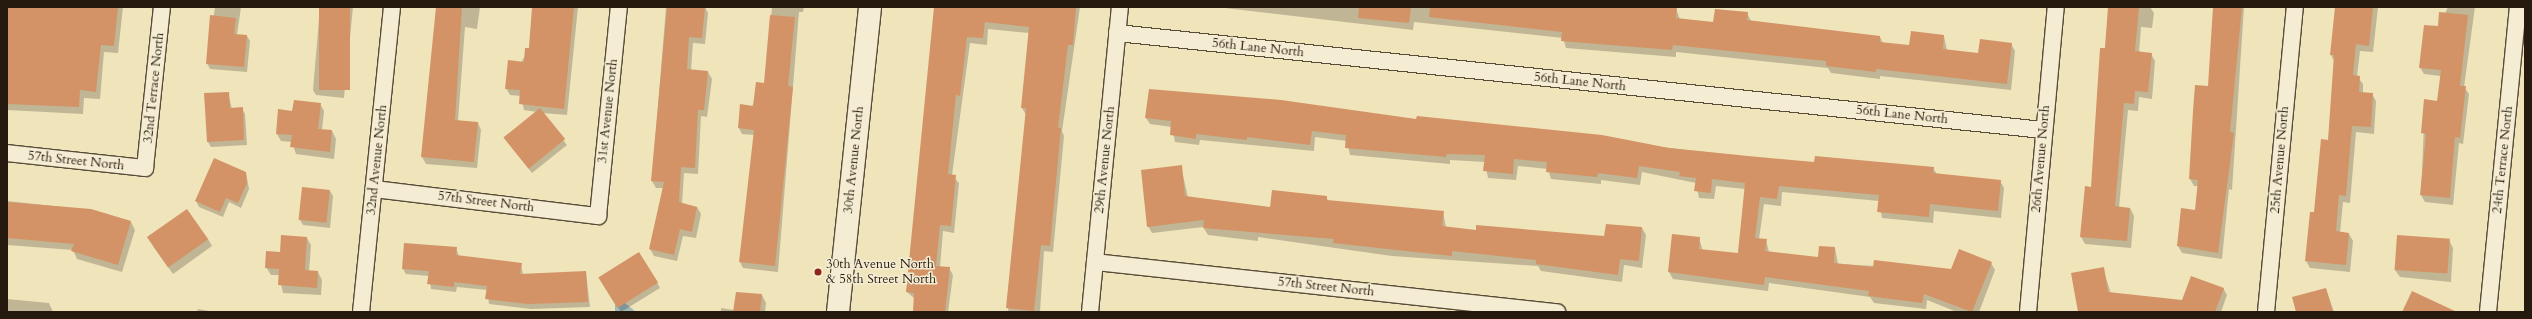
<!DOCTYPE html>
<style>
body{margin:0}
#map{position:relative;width:2532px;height:319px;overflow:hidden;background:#f0e4bb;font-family:Cardo,serif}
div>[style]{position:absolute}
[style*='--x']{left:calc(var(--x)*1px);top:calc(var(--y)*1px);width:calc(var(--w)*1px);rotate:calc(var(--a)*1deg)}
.water>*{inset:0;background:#a0bbbc}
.shadow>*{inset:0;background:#0003}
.building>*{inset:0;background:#d39366;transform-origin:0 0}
.roads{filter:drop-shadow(1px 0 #584c39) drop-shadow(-1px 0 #584c39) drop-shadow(0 1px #584c39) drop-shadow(0 -1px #584c39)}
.street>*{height:16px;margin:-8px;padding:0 8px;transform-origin:8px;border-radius:8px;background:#f5edd3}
.secondary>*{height:22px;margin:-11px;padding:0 11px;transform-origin:11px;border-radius:11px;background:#f5edd3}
.dots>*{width:11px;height:11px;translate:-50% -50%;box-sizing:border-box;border:2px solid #f5edd3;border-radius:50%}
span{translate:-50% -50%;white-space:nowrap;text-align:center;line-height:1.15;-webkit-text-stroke:3px #f5edd3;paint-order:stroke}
.street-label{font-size:13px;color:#261a0e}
.poi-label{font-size:13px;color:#261a0e}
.left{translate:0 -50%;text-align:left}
.frame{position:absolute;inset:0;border:8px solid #261a0e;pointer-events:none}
</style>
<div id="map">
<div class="water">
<i style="clip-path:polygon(622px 300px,625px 303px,636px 312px,615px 312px,615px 304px)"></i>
</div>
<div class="shadow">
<i style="clip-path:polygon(9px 7px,123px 7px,118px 53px,104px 52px,100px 99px,84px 98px,83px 114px,7px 110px)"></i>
<i style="clip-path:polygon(215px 7px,241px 7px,237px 35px,247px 36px,250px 41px,247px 72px,210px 69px,207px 63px)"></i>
<i style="clip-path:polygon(320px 7px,353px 7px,344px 98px,316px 95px,313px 90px)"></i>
<i style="clip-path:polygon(437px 7px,480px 7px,477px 29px,465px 27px,458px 121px,478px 123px,481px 130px,477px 168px,426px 164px,422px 157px)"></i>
<i style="clip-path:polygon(533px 7px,578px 7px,567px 115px,542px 113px,567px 145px,532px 173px,504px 137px,537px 112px,524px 110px,521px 96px,510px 95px,506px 88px,529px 49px)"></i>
<i style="clip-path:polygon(666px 7px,705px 7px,708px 13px,705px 44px,693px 43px,691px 70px,708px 72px,712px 79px,707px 117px,701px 116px,698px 174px,684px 173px,682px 204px,697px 207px,701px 214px,696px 238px,683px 236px,677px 261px,654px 256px,650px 249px,663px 188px,656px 188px,652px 181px)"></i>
<i style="clip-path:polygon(772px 7px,804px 7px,803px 12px,799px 12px,778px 272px,743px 268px,740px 262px,755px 135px,742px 134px,739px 128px,765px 84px)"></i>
<i style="clip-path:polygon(935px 7px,1080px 7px,1062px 131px,1064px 136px,1053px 252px,1044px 251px,1040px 312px,1008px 312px,1026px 115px,1022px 108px,1029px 33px,988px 29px,987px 45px,970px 43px,952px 175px,959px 183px,954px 233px,943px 231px,940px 267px,949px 268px,953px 275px,948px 312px,914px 312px,915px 299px,907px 292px)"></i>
<i style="clip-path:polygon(1216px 7px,1656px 7px,1676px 9px,1680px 19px,1714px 23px,1747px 13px,1751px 21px,1880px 37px,1883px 43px,1910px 46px,1944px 36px,1947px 51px,1979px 54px,2011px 44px,2015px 51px,2011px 90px,1880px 76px,1880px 79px,1831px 73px,1828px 68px,1676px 52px,1676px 57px,1566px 48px,1563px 38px,1414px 22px,1413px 30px)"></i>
<i style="clip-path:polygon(2109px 7px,2150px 7px,2154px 13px,2152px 28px,2141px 27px,2139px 53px,2151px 54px,2155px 61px,2152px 99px,2139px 97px,2138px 111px,2128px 110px,2119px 208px,2130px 208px,2134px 216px,2131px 248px,2085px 244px,2081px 237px,2092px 188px)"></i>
<i style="clip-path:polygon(2215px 7px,2244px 7px,2232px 190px,2229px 189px,2222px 259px,2182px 253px,2178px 246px,2196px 211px,2199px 186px,2194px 186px,2190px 179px,2196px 86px,2209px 87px)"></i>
<i style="clip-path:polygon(2336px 7px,2378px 7px,2373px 52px,2360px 51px,2357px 76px,2363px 84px,2363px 94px,2372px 94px,2376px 101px,2374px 134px,2356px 132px,2350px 203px,2343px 202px,2340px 233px,2349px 234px,2353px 241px,2350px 272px,2310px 268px,2306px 261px,2329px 141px,2334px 61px,2331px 55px)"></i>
<i style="clip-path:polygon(2448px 7px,2475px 7px,2464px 87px,2469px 94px,2463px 144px,2459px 143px,2453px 205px,2425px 202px,2421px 195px,2425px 100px,2438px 102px,2441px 76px,2424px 74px,2420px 67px)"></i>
<i style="clip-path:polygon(228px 93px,232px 109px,242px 109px,245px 114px,247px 145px,211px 147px,208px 142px)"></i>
<i style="clip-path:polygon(320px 104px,324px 111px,322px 130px,332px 131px,336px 139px,334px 159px,296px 154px,292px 142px,281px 141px,277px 134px,293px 112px)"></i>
<i style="clip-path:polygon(1146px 118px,1417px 120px,1815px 164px,1933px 168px,1937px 174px,2000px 181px,2004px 188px,2001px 218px,1934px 211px,1933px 223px,1882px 218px,1879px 201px,1782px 192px,1781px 206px,1764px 204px,1759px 239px,1766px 240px,1769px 252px,1819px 258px,1835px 248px,1838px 264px,1951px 270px,1991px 263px,1995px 270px,1979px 312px,1957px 312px,1927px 300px,1926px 309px,1874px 303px,1870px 297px,1769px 283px,1768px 291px,1673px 279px,1669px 272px,1699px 238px,1703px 251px,1738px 254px,1745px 189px,1716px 186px,1714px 199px,1699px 198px,1696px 183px,1642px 172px,1640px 185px,1601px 180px,1601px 184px,1551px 179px,1548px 169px,1518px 166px,1516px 180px,1488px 178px,1485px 162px,1450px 160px,1450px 164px,1350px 155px,1347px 141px,1315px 137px,1314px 151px,1200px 140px,1199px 145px,1175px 142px,1172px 127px,1150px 124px)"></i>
<i style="clip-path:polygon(1181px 167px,1188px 197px,1271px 208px,1326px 197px,1329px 202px,1443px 212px,1446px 227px,1477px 231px,1605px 237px,1642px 228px,1646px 235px,1642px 268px,1624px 265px,1622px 282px,1541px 271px,1538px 266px,1392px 256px,1258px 237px,1258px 241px,1208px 235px,1203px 227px,1152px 233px,1148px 226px)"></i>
<i style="clip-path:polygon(246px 173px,249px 189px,241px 208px,229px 202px,223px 217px,199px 207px,196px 201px)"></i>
<i style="clip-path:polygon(330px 191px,333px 196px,330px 228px,303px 225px,300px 220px)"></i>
<i style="clip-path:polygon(7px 201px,91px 210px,131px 222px,135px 230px,122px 272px,77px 259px,73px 250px,7px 245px)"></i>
<i style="clip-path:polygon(307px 238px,311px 245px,309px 272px,318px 272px,322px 280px,321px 295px,283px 293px,279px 275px,271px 275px,266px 267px)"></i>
<i style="clip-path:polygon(208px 239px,212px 246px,173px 274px,153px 246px)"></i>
<i style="clip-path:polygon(2449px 240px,2453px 248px,2451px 282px,2400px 277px,2395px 270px)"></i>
<i style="clip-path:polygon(456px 248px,459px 256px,521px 264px,523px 275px,586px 272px,590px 307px,531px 309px,489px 304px,487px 290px,457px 287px,456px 292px,431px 289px,429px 276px,406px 274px,403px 269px)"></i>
<i style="clip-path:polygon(2103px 268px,2111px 294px,2183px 301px,2223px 288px,2227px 295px,2221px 312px,2079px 312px)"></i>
<i style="clip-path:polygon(601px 278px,657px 282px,660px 288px,621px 312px)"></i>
<i style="clip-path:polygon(2326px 289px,2334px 312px,2297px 312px)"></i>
<i style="clip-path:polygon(762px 295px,766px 303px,765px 312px,721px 312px,721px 308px,734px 310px)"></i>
<i style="clip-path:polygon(7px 299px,49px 303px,53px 312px,7px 312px)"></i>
<i style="clip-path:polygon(198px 309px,215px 312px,197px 312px)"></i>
</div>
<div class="building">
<i style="clip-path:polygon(8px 7px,118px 7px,114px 46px,101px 45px,96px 92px,80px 90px,79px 107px,7px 104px)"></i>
<i style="left:319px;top:7px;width:31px;height:83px"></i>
<i style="clip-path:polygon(436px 7px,462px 7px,455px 120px,478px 122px,474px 162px,421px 157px)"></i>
<i style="clip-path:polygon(532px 7px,574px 7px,564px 109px,519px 104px,520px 90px,505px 89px,508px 60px,524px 62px,525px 48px,529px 48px)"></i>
<i style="clip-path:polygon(667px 7px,705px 7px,702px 38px,689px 37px,687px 69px,708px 71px,704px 110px,698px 110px,695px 168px,681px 167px,679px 202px,697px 207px,692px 232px,680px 229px,674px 255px,649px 249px,664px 182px,651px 181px)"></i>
<i style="clip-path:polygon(934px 7px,1076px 7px,1073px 45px,1068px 45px,1058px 128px,1061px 128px,1050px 246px,1041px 245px,1034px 311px,1006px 308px,1026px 108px,1021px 108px,1029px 27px,985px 22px,983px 38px,967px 37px,960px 96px,956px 95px,948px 174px,956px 175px,951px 226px,940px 225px,936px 266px,950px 267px,945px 312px,913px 312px,914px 293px,906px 292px)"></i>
<i style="clip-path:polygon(1359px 7px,1411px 7px,1409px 23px,1358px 18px)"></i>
<i style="clip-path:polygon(1430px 7px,1666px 7px,1677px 8px,1676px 18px,1713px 22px,1715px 9px,1748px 12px,1747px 20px,1880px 36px,1880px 42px,1909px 45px,1911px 31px,1944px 35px,1943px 49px,1978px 53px,1980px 39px,2012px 43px,2007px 84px,1876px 69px,1876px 72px,1826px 66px,1826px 61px,1673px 45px,1672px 50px,1561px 41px,1562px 32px,1429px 17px)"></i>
<i style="clip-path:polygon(2108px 7px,2139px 7px,2135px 51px,2152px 53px,2148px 92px,2135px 91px,2134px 104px,2124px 103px,2115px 206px,2130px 208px,2127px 241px,2080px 237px,2085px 186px,2091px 187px,2100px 48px,2105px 48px)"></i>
<i style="clip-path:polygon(2213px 7px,2242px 7px,2230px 132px,2234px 133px,2218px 253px,2177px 246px,2181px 208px,2195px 210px,2198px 180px,2189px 179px,2193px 111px,2195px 85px,2208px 86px)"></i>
<i style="clip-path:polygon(2335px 7px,2373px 7px,2369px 46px,2356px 44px,2353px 75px,2360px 76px,2359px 92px,2373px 93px,2371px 127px,2352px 126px,2346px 196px,2339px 195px,2336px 231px,2349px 233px,2346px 265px,2305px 261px,2310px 212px,2314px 212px,2321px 139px,2328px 140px,2334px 55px,2330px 55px)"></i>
<i style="clip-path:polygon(2439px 12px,2468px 15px,2460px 86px,2466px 86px,2460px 138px,2455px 137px,2450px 198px,2420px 195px,2426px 134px,2421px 133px,2424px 99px,2437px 101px,2441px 70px,2419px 68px,2424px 25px,2438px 26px)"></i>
<i style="clip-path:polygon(210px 15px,236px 18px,234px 34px,247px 35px,244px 67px,206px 64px)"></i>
<i style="clip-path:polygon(770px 15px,795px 17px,788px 86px,793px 87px,775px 266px,739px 262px,754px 130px,738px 128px,740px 104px,753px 106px,756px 82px,764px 83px)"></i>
<i style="clip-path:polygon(1149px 89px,1281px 100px,1416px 119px,1417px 116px,1602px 135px,1669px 148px,1748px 156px,1814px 162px,1815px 156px,1934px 167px,1933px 173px,2001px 180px,1998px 211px,1930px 204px,1929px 217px,1877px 212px,1879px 195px,1779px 186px,1777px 199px,1760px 197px,1755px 238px,1767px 239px,1765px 251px,1818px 257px,1819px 246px,1835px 247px,1834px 263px,1873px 267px,1874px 260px,1951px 269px,1959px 249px,1992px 262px,1972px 312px,1924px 294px,1922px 303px,1868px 296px,1869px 291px,1765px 277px,1764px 285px,1668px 272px,1672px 234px,1700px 237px,1699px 249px,1738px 253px,1745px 183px,1712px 179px,1711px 193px,1694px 191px,1696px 178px,1679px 176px,1680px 172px,1639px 166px,1637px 178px,1598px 173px,1597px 177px,1546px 172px,1547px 162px,1514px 159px,1513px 174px,1483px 171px,1485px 155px,1447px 154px,1446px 157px,1345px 148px,1346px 135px,1312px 131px,1310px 145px,1247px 137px,1247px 140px,1196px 134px,1196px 139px,1170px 135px,1171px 121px,1145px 118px)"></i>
<i style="clip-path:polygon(229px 92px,230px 108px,243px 107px,244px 140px,207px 142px,204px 93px)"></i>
<i style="clip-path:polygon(294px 100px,321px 103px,318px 129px,332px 130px,330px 152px,290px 147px,292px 135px,276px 134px,278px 109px,292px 111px)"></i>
<i style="left:540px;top:108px;width:40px;height:47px;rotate:51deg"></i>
<i style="clip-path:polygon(214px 158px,246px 172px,247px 183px,238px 203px,226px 198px,220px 212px,195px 201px)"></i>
<i style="clip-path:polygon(1182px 165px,1185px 196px,1270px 207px,1272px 190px,1327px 196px,1327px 200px,1444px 211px,1442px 226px,1476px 230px,1476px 225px,1604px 236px,1606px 224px,1642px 227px,1639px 261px,1620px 259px,1618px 275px,1536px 264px,1536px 260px,1452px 251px,1452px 256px,1333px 243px,1334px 239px,1203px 228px,1204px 220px,1147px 227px,1141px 170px)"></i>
<i style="left:302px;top:187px;width:28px;height:33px;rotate:6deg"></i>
<i style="clip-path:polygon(7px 202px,91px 209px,131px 221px,118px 265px,71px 251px,74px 244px,7px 238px)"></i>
<i style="left:187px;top:209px;width:37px;height:49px;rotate:55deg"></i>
<i style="clip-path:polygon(281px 235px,307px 237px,305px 270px,318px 271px,317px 288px,278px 285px,279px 269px,265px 268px,266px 251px,280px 252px)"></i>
<i style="left:2397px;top:235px;width:53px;height:35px;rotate:4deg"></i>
<i style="clip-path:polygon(404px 243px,457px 247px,456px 255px,522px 263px,520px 274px,586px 271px,588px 302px,528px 304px,485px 299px,487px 286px,454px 282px,454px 287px,427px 284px,429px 271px,402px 269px)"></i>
<i style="left:639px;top:252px;width:36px;height:48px;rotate:58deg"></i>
<i style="clip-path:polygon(2104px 267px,2108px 292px,2182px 300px,2191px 276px,2224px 288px,2215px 312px,2078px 312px,2071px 273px)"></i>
<i style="clip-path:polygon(2326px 288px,2333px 312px,2296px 312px,2292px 297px)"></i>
<i style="clip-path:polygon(2412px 291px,2457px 312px,2402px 312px)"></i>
<i style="clip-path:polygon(736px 292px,762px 294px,760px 312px,733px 312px)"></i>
</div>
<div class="roads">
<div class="street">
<i style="--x:1117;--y:33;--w:931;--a:5.98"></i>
<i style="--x:7;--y:153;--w:139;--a:6.2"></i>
<i style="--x:145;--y:168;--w:162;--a:-84"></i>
<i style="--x:374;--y:189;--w:226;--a:6.9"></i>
<i style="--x:598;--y:216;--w:210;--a:-84.3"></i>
<i style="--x:1095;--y:262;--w:465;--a:6.2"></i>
<i style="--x:361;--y:312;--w:307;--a:-84.2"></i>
<i style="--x:1090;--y:312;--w:306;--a:-84.4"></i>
<i style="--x:2028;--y:312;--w:306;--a:-84.8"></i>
<i style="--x:2266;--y:312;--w:306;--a:-84.6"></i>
<i style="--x:2488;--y:312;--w:306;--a:-84.4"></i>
</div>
<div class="secondary">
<i style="--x:838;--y:312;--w:307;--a:-84"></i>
</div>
</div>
<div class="dots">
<i style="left:818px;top:272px;background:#8f2418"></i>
</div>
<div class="street-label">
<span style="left:1258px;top:48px;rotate:6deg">56th Lane North</span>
<span style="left:1580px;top:82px;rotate:6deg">56th Lane North</span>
<span style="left:154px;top:88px;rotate:-84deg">32nd Terrace North</span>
<span style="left:608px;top:111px;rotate:-84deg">31st Avenue North</span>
<span style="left:1902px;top:115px;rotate:6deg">56th Lane North</span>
<span style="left:2041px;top:159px;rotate:-85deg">26th Avenue North</span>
<span style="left:377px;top:160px;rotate:-84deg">32nd Avenue North</span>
<span style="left:854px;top:160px;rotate:-84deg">30th Avenue North</span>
<span style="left:1105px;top:160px;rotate:-84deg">29th Avenue North</span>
<span style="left:2280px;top:160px;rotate:-85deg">25th Avenue North</span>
<span style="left:2503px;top:160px;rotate:-84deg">24th Terrace North</span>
<span style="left:76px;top:161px;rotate:6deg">57th Street North</span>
<span style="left:486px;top:202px;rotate:7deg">57th Street North</span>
<span style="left:1326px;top:287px;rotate:6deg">57th Street North</span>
</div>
<div class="poi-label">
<span class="left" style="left:826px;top:272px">30th Avenue North<br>&amp; 58th Street North</span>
</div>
<div class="frame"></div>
</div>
